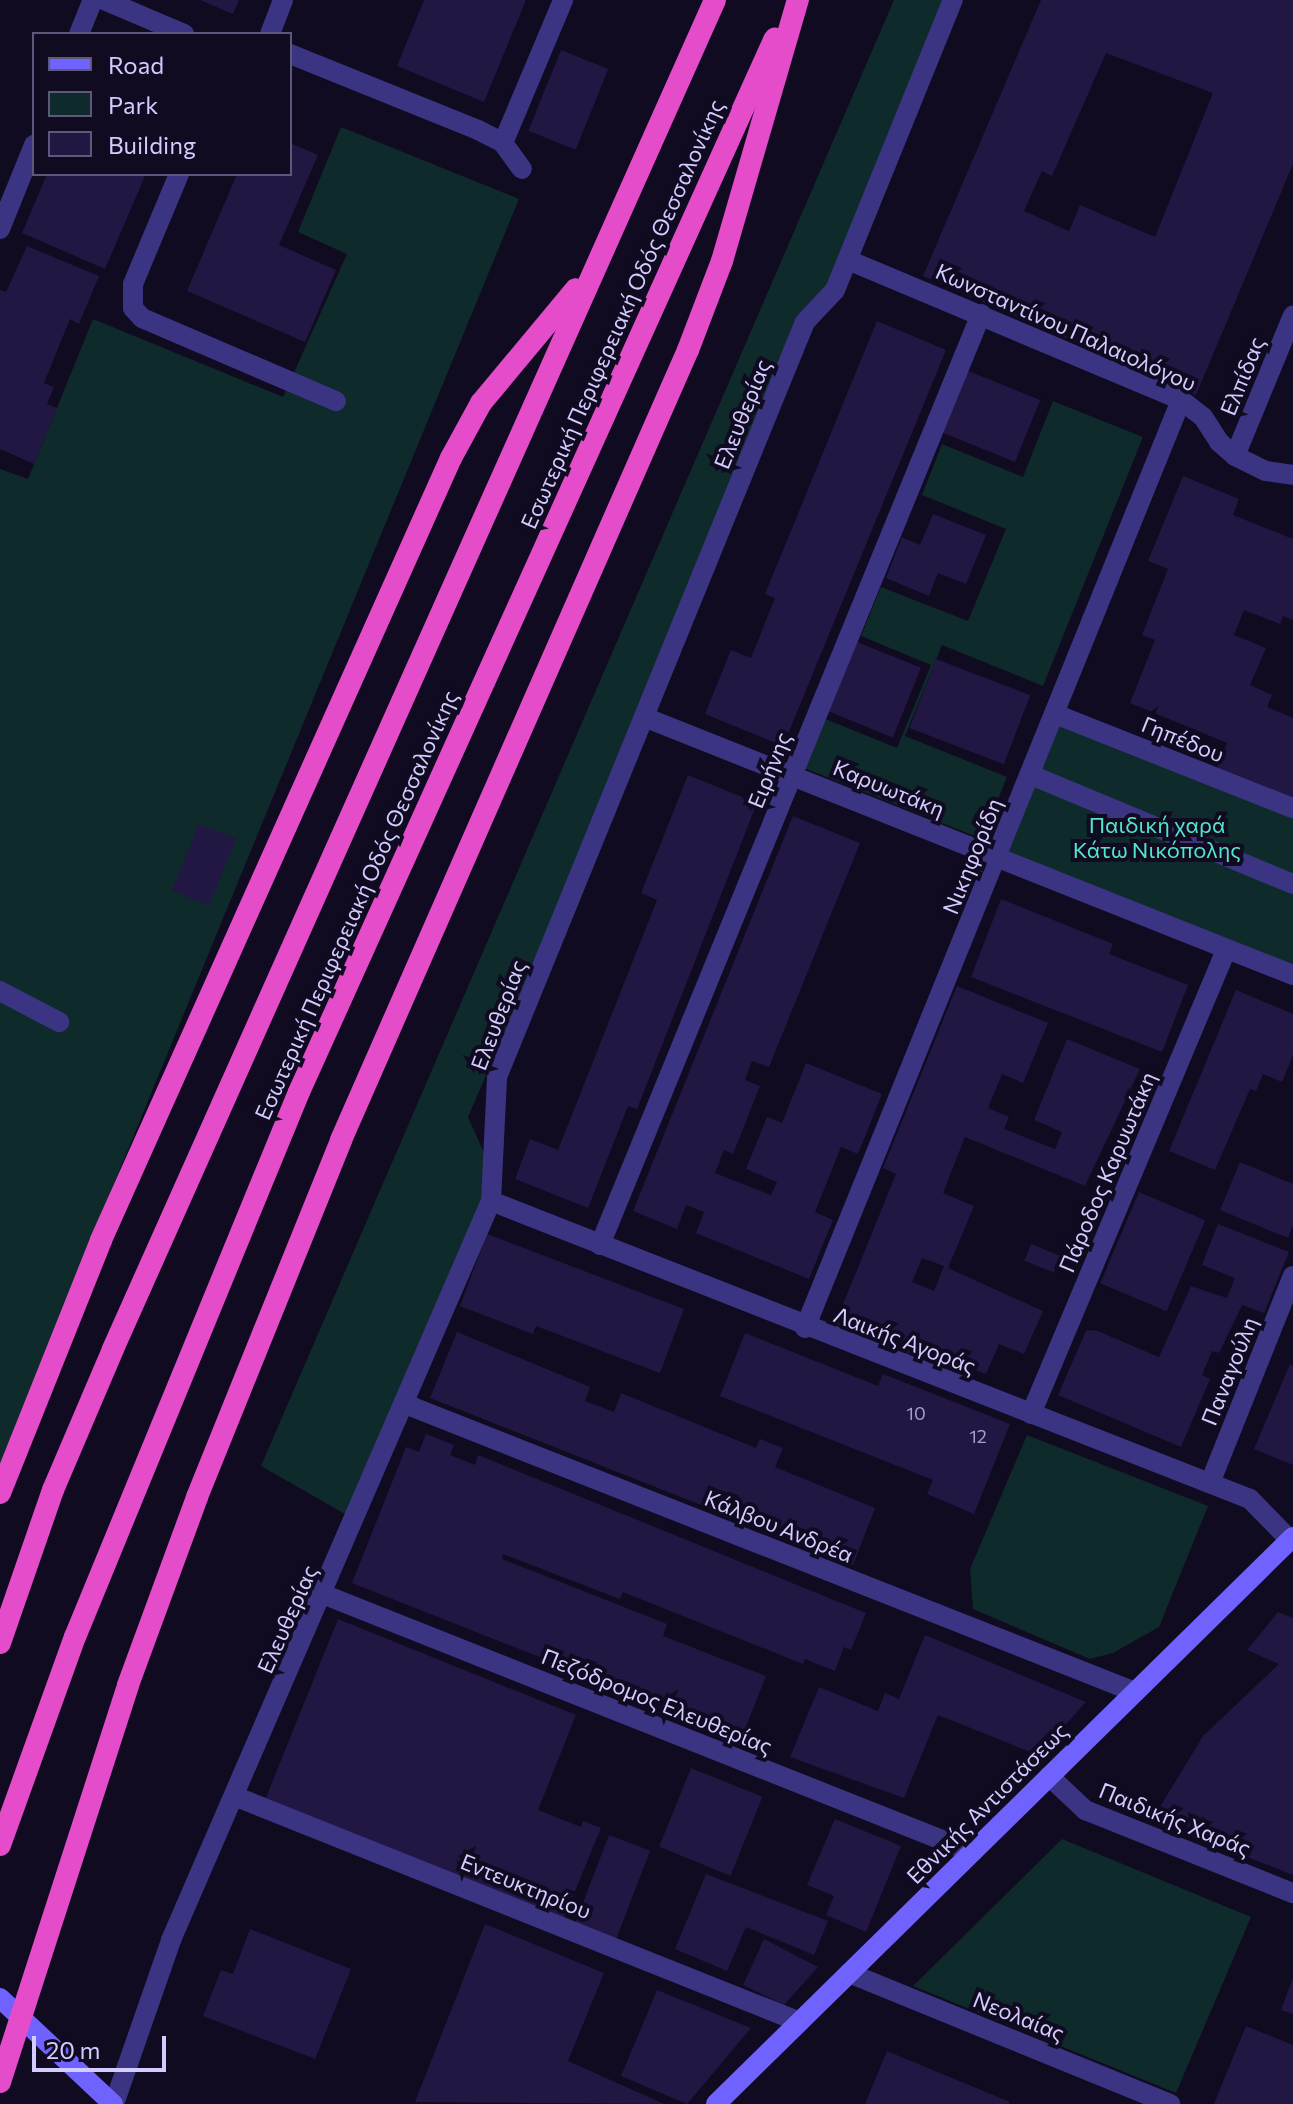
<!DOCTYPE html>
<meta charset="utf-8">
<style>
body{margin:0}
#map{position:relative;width:1293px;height:2104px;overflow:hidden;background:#100b21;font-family:Commissioner,sans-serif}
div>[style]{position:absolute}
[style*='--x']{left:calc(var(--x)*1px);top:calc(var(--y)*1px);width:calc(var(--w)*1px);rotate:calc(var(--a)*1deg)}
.green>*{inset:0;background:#0e2a2b}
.building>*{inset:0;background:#221643;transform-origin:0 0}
.pedestrian>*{height:20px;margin:-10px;padding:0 10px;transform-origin:10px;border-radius:10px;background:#3b3482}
.minor>*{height:20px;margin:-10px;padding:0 10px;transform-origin:10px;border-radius:10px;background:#3b3482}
.secondary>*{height:20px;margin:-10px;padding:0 10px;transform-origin:10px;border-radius:10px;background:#7062ff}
.trunk>*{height:22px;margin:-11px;padding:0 11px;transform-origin:11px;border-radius:11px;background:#e44cc9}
span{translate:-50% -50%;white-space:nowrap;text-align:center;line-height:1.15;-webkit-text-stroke:8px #100b21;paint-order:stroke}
.number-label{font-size:18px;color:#a89ed0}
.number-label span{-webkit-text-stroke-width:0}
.street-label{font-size:22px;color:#d4cbff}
.park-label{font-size:22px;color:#50e6ca}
.legend{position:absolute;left:32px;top:32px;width:260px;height:144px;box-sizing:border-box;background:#100b21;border:2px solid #5e587a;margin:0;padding:10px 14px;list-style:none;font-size:24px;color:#d4cbff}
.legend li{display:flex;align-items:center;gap:16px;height:40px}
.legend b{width:40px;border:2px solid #5e587a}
.scale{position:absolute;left:32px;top:2036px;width:134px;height:36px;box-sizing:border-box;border:4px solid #d4cbff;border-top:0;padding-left:10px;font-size:24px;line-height:28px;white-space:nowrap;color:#d4cbff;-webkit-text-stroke:6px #100b21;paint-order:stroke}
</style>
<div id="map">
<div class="green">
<i style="clip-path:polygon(894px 0,953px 0,468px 1117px,494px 1175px,352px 1518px,261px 1466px)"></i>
<i style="clip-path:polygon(341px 127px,519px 199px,85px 1254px,0 1482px,0 469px,28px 479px,93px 319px,283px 397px,347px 254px,298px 232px)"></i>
<i style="clip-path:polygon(1053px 401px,1143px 437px,1043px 686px,942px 645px,905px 736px,1007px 777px,982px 839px,804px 768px,823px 718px,897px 748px,931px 665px,861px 636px,881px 587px,968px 621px,1006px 529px,922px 495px,942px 444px,1023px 477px)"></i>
<i style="clip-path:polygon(1055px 714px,1293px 808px,1293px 974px,997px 857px)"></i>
<i style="clip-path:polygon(1027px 1435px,1208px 1506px,1159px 1627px,1113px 1653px,1090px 1659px,973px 1609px,970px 1569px)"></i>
<i style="clip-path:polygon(1062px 1839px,1251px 1917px,1176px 2093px,913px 1986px)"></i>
</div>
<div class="building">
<i style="clip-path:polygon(200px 0,239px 0,233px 14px)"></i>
<i style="clip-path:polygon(424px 0,526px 0,484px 102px,397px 66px)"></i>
<i style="clip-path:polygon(evenodd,1041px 0,1293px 0,1293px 164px,1196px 395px,923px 276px,1041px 0,1106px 53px,1213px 93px,1155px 237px,1080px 205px,1069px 231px,1024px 211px,1042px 171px,1052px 176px,1106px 53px)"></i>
<i style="left:561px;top:50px;width:51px;height:87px;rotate:22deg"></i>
<i style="clip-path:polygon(290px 143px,318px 155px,279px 245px,336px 270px,305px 342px,187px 291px,237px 174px,290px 174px)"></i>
<i style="clip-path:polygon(47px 174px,145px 176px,105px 269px,22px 233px)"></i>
<i style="clip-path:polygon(27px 246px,99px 276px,79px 324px,70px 319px,44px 383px,54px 387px,47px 404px,57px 408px,34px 464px,0 449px,0 290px,6px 292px)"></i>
<i style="clip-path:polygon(877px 321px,946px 350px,783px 746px,705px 714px,731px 650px,751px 658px,775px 598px,765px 594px)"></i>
<i style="left:966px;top:370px;width:80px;height:67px;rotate:22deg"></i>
<i style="clip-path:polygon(1183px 476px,1239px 499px,1233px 515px,1293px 539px,1293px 620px,1283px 616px,1280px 624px,1244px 610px,1234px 635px,1266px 648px,1250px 685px,1272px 695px,1267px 707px,1293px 718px,1293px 804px,1215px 772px,1227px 743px,1130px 703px,1155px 640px,1142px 635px,1168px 569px,1148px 561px)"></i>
<i style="clip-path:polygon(933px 514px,986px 535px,966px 584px,938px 573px,929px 596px,886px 578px,902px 537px,920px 545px)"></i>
<i style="left:857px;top:642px;width:69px;height:75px;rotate:22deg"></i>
<i style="left:936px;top:659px;width:101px;height:74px;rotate:21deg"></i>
<i style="clip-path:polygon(688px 775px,757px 803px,637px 1109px,628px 1106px,588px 1208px,515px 1179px,530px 1139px,558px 1150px,657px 900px,641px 893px)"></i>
<i style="clip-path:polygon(793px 816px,860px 843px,769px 1067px,752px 1061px,745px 1080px,760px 1086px,733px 1154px,724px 1150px,715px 1173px,771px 1195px,777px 1182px,746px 1169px,767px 1117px,782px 1123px,806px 1063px,882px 1094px,858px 1154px,841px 1147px,815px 1212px,833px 1220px,809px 1279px,696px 1233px,704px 1212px,686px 1205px,677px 1229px,633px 1211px)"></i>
<i style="left:199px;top:824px;width:40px;height:72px;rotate:22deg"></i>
<i style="clip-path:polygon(1001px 899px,1113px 944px,1109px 954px,1188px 985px,1162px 1052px,971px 977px)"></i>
<i style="clip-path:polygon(evenodd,957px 986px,1048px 1023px,1023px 1083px,1002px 1074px,988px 1108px,1009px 1117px,1004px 1129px,1055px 1149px,1062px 1132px,1034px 1120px,1067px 1039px,1140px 1069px,1085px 1186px,965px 1137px,943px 1193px,974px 1206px,948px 1268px,1043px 1311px,1024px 1354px,999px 1344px,986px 1374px,946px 1358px,943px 1367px,835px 1324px,896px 1174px,883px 1168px,957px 986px,922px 1258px,944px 1266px,934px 1291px,912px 1282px,922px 1258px)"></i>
<i style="clip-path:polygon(1236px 990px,1293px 1014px,1293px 1055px,1282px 1082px,1263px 1074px,1256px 1091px,1250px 1089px,1215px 1170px,1169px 1151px)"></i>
<i style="clip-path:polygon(1240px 1162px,1293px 1184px,1293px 1225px,1288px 1238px,1220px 1210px)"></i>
<i style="left:1139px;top:1192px;width:72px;height:99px;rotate:23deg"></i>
<i style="clip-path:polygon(1218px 1224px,1289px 1252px,1264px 1313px,1242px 1305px,1219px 1353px,1212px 1351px,1202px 1375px,1210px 1379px,1181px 1447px,1058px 1395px,1086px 1331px,1095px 1330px,1159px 1357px,1191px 1286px,1227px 1298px,1235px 1278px,1202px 1265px)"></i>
<i style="clip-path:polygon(487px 1234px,684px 1309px,660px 1373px,536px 1326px,533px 1334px,460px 1306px)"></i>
<i style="left:1031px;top:1244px;width:32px;height:18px;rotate:22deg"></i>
<i style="clip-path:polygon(457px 1332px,590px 1387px,585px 1401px,614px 1412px,621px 1393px,756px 1448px,760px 1439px,783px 1448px,775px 1467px,875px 1508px,853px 1565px,430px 1398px)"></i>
<i style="clip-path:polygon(745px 1333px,878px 1386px,883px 1374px,1010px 1424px,974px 1514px,927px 1494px,933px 1480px,720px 1396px)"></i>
<i style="clip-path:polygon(1290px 1364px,1293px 1366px,1293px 1465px,1254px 1449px)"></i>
<i style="clip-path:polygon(426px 1434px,454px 1445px,450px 1455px,475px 1465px,478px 1455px,866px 1613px,851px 1650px,844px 1647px,835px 1671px,805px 1659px,803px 1664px,623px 1592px,620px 1599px,503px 1554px,502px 1559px,667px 1624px,663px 1636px,766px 1676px,742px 1737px,352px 1583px,406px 1447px,419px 1452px)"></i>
<i style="clip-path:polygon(1278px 1612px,1293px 1618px,1293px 1875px,1152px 1820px,1203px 1736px,1279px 1664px,1247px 1650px)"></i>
<i style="clip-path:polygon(338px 1619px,576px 1715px,538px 1810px,581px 1827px,583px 1821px,601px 1828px,563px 1920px,265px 1800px)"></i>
<i style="clip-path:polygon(925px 1635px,1086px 1702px,1038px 1755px,938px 1715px,904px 1798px,790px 1757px,819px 1687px,878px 1711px,885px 1693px,899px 1699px)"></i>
<i style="left:691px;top:1768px;width:77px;height:85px;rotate:22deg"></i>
<i style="clip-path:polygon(835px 1819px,901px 1846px,866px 1932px,826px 1915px,834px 1896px,807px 1885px)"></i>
<i style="left:609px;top:1835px;width:44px;height:94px;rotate:21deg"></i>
<i style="clip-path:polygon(706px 1874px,828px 1921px,814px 1955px,746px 1927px,727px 1971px,675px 1949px)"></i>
<i style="clip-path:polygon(485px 1924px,604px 1973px,568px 2061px,664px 2104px,415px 2102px)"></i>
<i style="clip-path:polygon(250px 1929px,351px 1969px,315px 2059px,203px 2016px,221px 1970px,233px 1974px)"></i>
<i style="clip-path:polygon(764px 1939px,818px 1967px,784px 2005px,743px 1985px)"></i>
<i style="clip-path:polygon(1293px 1978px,1293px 2014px,1281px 2010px)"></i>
<i style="clip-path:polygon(657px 1990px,751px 2028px,687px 2104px,621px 2076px)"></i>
<i style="clip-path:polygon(1246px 2026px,1293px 2045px,1293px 2104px,1214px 2104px)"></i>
<i style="clip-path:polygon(887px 2051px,1010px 2102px,1009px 2104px,865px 2104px)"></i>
</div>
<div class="pedestrian">
<i style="--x:1055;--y:714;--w:256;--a:21.6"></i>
<i style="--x:1031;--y:775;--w:284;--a:22.6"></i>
<i style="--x:600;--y:1245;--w:1006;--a:-67.74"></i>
</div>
<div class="minor">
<i style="--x:104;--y:0;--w:87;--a:23"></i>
<i style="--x:79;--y:34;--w:37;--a:-68"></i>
<i style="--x:270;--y:34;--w:36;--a:-69"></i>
<i style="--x:290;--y:54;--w:203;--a:22"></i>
<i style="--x:478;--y:130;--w:28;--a:27"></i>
<i style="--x:503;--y:143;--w:32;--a:54"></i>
<i style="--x:503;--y:143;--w:155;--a:-67.2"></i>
<i style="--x:179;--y:174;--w:119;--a:112.7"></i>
<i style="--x:133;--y:284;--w:24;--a:90"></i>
<i style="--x:133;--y:308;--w:13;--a:48"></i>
<i style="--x:142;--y:318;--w:211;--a:23.2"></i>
<i style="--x:0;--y:229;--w:91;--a:-68"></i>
<i style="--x:848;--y:260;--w:361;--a:22.8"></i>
<i style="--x:1181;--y:400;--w:28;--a:38"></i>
<i style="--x:1203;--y:417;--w:30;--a:57"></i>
<i style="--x:1219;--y:442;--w:21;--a:41"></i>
<i style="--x:1235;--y:456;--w:34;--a:26"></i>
<i style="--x:1266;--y:471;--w:27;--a:8"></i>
<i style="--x:1235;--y:456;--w:152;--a:-67.6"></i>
<i style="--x:644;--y:717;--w:698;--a:21.68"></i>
<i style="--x:0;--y:991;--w:67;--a:27.7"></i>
<i style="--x:491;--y:1201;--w:815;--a:21.44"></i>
<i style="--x:1250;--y:1499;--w:57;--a:45.7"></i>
<i style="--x:805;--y:1328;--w:1001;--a:-67.94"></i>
<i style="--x:405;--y:1404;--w:785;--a:21.53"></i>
<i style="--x:1031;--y:1414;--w:503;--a:-67.2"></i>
<i style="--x:1210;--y:1483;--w:223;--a:-68.2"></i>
<i style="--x:325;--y:1595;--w:696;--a:21.66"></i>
<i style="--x:1049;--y:1776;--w:50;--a:43.4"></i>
<i style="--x:1085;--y:1810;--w:224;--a:21.8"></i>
<i style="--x:234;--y:1796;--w:609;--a:21.77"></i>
<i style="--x:849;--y:1973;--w:347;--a:22.2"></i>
<i style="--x:114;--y:2104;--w:174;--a:-70.8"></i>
<i style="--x:171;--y:1940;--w:805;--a:-66.59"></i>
<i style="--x:491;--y:1201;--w:124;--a:-87.2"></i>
<i style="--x:497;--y:1077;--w:815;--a:-67.81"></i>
<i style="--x:805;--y:322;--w:44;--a:-46.8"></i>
<i style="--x:835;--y:290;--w:313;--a:-67.9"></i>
</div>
<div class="secondary">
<i style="--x:0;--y:1998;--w:155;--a:43.2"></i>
<i style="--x:716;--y:2104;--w:809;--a:-44.5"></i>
</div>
<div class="trunk">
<i style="--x:0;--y:1493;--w:272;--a:-68.2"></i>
<i style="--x:101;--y:1240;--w:857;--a:-65.89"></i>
<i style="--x:451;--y:458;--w:63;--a:-61.4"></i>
<i style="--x:481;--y:403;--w:148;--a:-50.2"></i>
<i style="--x:0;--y:1643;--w:162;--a:-70.9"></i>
<i style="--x:53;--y:1490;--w:153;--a:-66.9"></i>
<i style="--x:113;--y:1349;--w:1477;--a:-65.95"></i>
<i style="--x:0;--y:1845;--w:221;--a:-70.2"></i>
<i style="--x:75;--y:1637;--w:589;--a:-67.66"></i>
<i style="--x:299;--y:1092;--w:1156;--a:-65.7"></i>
<i style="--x:0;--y:2082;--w:417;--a:-72.1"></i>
<i style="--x:128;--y:1685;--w:200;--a:-69.8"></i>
<i style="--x:197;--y:1497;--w:385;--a:-68"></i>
<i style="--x:341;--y:1140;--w:863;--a:-66.29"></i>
<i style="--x:688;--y:350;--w:95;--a:-69.1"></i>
<i style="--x:722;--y:261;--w:272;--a:-73.8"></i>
</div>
<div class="number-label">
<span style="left:916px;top:1413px">10</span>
<span style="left:978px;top:1436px">12</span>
</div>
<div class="street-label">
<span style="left:622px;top:314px;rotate:-66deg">Εσωτερική Περιφερειακή Οδός Θεσσαλονίκης</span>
<span style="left:1066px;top:327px;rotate:24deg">Κωνσταντίνου Παλαιολόγου</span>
<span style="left:1242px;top:376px;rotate:-68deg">Ελπίδας</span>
<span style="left:742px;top:414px;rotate:-68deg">Ελευθερίας</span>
<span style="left:1183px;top:739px;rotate:22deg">Γηπέδου</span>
<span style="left:769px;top:770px;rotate:-68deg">Ειρήνης</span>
<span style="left:889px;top:788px;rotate:22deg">Καρυωτάκη</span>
<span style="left:972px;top:856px;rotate:-68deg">Νικηφορίδη</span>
<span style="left:356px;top:905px;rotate:-66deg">Εσωτερική Περιφερειακή Οδός Θεσσαλονίκης</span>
<span style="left:498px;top:1015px;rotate:-69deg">Ελευθερίας</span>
<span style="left:1107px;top:1172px;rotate:-67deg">Πάροδος Καρυωτάκη</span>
<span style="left:905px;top:1340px;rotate:21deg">Λαικής Αγοράς</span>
<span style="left:1229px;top:1371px;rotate:-68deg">Παναγούλη</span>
<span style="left:779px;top:1526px;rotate:22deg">Κάλβου Ανδρέα</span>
<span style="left:287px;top:1619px;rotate:-66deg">Ελευθερίας</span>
<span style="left:657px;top:1701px;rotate:22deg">Πεζόδρομος Ελευθερίας</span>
<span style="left:987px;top:1803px;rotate:-45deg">Εθνικής Αντιστάσεως</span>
<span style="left:1175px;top:1819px;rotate:22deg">Παιδικής Χαράς</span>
<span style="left:526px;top:1886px;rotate:22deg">Εντευκτηρίου</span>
<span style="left:1019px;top:2016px;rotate:22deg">Νεολαίας</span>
</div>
<div class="park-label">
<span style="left:1157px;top:837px">Παιδική χαρά<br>Κάτω Νικόπολης</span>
</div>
<ul class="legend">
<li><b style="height:10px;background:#7062ff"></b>Road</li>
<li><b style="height:22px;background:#0e2a2b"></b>Park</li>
<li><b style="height:22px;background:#221643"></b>Building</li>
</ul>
<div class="scale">20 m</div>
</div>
